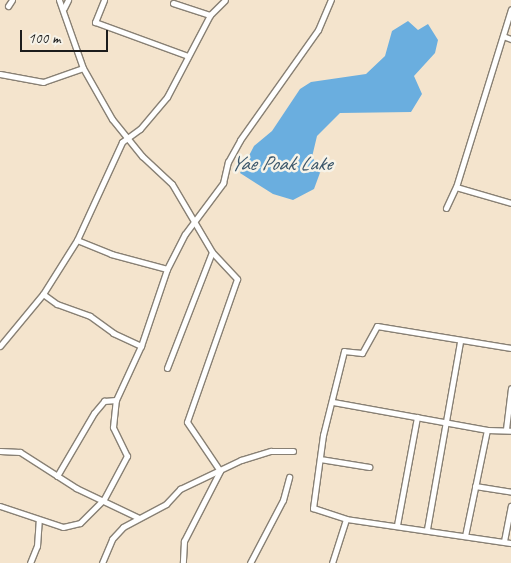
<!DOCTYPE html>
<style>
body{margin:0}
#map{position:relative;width:511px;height:563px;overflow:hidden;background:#f4e4cd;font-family:Caveat,sans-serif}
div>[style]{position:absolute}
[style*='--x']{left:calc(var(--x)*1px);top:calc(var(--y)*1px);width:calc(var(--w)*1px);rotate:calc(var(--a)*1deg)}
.water>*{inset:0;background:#6aaedf}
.roads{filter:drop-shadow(1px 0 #888074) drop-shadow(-1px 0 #888074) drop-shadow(0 1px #888074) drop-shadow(0 -1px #888074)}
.street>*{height:5px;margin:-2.5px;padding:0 2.5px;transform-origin:2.5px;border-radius:2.5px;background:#fff}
span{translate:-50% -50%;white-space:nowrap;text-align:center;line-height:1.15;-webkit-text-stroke:5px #f7f3e8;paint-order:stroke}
.water-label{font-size:21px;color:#3b566a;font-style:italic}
.scale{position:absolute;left:20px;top:30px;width:88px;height:22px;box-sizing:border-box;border:2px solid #1c1c1c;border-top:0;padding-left:6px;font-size:15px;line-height:18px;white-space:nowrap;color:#1c1c1c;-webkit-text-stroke:4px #f7f3e8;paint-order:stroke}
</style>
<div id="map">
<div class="water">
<i style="clip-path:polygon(408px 21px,418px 30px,428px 24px,438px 40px,435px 53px,414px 76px,422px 94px,411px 112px,340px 113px,317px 136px,312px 157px,321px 170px,314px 189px,293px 200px,273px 194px,240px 173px,254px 146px,272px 131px,300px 89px,311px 82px,366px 74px,385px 56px,392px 31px)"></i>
</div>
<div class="roads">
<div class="street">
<i style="--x:59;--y:0;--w:72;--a:70.6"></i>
<i style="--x:83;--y:68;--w:59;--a:60.4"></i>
<i style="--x:112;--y:119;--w:48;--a:51"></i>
<i style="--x:142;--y:156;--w:41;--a:43"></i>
<i style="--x:172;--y:184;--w:79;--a:59.5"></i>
<i style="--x:212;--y:252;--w:37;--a:47"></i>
<i style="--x:237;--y:279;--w:151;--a:109.3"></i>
<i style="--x:187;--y:422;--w:59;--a:56"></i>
<i style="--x:220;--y:471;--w:79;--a:117.2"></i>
<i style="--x:184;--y:541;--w:22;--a:93"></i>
<i style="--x:104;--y:0;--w:24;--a:112"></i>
<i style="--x:95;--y:22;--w:99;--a:20.1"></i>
<i style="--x:173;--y:3;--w:39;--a:18"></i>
<i style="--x:8;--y:6;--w:7;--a:-56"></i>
<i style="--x:64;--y:8;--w:9;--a:-63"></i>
<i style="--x:503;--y:36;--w:9;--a:21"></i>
<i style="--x:0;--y:74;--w:44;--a:10.5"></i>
<i style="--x:43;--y:82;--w:42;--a:-19.3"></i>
<i style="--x:456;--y:187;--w:57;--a:16.2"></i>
<i style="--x:446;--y:208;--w:23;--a:-65"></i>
<i style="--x:456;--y:187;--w:186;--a:-72.8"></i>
<i style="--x:77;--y:240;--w:37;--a:22"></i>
<i style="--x:111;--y:254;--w:58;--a:15"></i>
<i style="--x:43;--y:294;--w:17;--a:36"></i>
<i style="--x:57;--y:304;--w:35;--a:20"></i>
<i style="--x:90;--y:316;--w:29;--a:36"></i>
<i style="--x:113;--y:333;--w:31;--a:25"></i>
<i style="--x:0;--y:346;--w:67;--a:-50.4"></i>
<i style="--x:43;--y:294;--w:64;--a:-57.8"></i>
<i style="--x:77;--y:240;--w:108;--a:-65.3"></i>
<i style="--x:122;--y:142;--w:22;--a:-36"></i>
<i style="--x:140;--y:129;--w:42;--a:-49.8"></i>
<i style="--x:167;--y:97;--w:93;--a:-62.3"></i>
<i style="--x:210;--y:15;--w:21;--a:-45"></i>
<i style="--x:511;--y:348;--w:136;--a:-170.7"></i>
<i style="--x:377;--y:326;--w:31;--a:119"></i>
<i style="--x:362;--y:353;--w:18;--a:-174"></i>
<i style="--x:344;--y:351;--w:87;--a:104"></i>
<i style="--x:323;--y:435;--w:74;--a:97.8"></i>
<i style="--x:313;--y:508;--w:35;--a:18"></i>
<i style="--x:346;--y:519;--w:167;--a:8.3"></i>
<i style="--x:167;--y:368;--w:124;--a:-68.8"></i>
<i style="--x:333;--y:402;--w:157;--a:10.3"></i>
<i style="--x:487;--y:430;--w:24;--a:2"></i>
<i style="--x:506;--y:429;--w:41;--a:-83"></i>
<i style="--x:0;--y:451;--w:20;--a:3"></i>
<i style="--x:20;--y:452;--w:67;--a:32.7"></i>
<i style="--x:76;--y:488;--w:68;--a:25.4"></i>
<i style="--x:320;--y:459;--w:50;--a:9.3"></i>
<i style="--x:57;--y:476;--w:73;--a:-59.6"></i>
<i style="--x:94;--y:413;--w:16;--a:-50"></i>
<i style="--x:104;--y:401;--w:12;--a:-5"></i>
<i style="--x:475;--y:486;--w:36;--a:9"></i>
<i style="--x:0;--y:506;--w:66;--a:18.4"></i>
<i style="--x:63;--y:527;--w:17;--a:-13"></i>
<i style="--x:80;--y:523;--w:34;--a:-45"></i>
<i style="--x:104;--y:499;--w:49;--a:-61.9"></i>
<i style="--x:127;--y:456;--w:32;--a:-116"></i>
<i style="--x:113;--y:427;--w:27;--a:-84"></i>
<i style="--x:116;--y:400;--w:60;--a:-65.2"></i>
<i style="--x:141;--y:346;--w:81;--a:-71.3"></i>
<i style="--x:167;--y:269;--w:39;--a:-63"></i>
<i style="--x:185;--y:234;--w:64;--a:-53.3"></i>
<i style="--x:223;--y:183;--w:22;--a:-77"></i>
<i style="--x:228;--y:162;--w:25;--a:-61"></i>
<i style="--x:240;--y:140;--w:135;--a:-54.7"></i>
<i style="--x:318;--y:30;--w:33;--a:-67"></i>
<i style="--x:397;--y:525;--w:110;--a:-79.5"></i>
<i style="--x:427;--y:529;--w:191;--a:-80"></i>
<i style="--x:465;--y:536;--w:108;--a:-78.3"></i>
<i style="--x:504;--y:541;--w:36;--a:-79"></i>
<i style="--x:30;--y:563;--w:18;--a:-68"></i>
<i style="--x:37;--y:546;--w:26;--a:-86"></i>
<i style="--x:102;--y:563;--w:26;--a:-67"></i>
<i style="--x:112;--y:539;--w:16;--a:-47"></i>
<i style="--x:123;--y:527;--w:49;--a:-28.1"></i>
<i style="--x:166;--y:504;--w:21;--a:-47"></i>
<i style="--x:180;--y:489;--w:68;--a:-25.4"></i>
<i style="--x:241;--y:460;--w:31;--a:-17"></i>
<i style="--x:271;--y:451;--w:22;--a:0"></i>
<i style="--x:250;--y:563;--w:71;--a:-62.4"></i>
<i style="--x:283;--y:500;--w:24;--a:-75"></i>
<i style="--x:332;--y:563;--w:46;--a:-72.3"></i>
</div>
</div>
<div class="water-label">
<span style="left:281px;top:163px">Yae Poak Lake</span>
</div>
<div class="scale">100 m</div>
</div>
